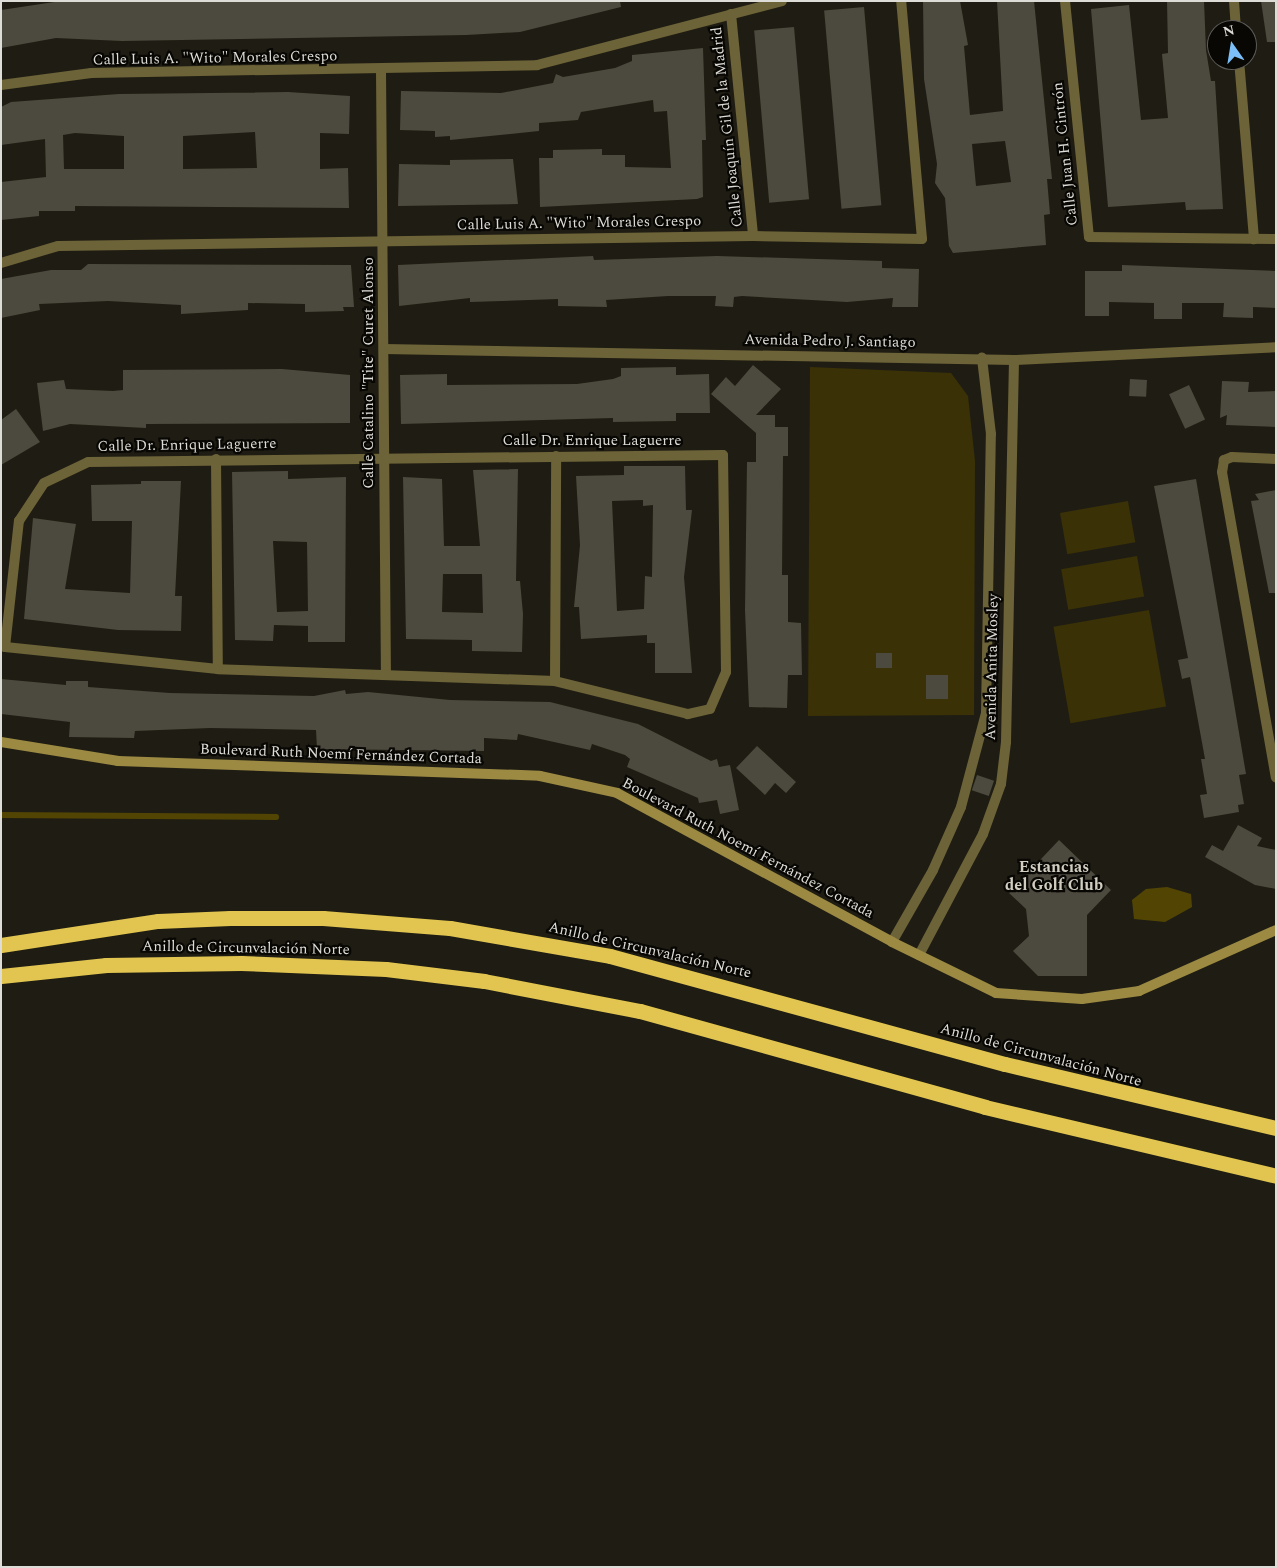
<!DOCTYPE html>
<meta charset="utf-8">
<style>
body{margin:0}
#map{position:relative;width:1277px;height:1568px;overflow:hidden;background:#1f1d13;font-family:Spectral,serif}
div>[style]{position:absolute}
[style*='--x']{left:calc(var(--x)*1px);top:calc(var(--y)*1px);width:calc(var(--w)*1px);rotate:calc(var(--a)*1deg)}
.green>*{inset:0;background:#3a3107;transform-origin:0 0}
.water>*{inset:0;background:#524504}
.stream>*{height:5.5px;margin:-2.75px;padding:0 2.75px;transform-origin:2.75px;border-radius:2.75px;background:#524504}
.building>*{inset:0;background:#4c493e;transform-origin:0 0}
.street>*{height:10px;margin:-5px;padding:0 5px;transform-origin:5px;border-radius:5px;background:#6d6338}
.secondary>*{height:10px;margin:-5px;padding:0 5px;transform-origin:5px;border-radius:5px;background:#9c8a43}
.highway>*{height:15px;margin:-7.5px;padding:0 7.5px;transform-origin:7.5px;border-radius:7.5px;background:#e1c550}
span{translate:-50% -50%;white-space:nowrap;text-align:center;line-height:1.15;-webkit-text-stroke:4.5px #080704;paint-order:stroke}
.street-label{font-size:15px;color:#dedcd6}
.neighbourhood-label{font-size:16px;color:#d1cec1;font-weight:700}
.frame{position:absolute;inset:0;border:2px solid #dedcd6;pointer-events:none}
.north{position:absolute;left:1207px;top:20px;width:50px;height:50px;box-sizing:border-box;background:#080704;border:1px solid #5e5c58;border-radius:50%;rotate:347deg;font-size:14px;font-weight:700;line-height:20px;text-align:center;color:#dedcd6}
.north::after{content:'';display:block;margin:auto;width:18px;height:22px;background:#7bbef8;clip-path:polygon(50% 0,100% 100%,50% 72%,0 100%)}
</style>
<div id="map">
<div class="green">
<i style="clip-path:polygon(810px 367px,951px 373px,968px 396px,975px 461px,974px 715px,808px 716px)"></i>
<i style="left:1128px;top:501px;width:42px;height:69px;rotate:80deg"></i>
<i style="left:1137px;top:556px;width:41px;height:77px;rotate:80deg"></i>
<i style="left:1149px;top:610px;width:98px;height:97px;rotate:80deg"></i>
</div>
<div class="water">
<i style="clip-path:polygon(1167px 887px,1191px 894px,1192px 907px,1165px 922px,1134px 919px,1132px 900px,1146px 889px)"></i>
</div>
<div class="stream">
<i style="--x:1;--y:815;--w:275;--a:0.4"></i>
</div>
<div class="building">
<i style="clip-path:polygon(61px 1px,620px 1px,621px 7px,520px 32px,466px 35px,122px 41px,56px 38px,1px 48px,1px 10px)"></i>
<i style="clip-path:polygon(evenodd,923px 1px,960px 1px,968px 45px,964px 46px,970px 115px,1003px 111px,997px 1px,1034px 1px,1052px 179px,1047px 179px,1050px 214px,1044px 215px,1046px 245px,953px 253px,949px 246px,945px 198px,935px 183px,937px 164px,924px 79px,923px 1px,1005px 141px,1011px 182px,976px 186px,972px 144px,1005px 141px)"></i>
<i style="clip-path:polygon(1167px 1px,1204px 1px,1206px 50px,1211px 81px,1215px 81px,1223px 209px,1186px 210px,1185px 202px,1108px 207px,1091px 9px,1129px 5px,1141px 120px,1168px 118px,1162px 54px,1168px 53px)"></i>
<i style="clip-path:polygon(1261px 1px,1276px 1px,1276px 42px,1267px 42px)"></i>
<i style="left:864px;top:7px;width:199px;height:40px;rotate:85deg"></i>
<i style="left:794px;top:27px;width:173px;height:40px;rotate:85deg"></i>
<i style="clip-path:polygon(703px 48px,706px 140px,702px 140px,703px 197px,697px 199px,540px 207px,539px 158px,553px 158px,553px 150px,602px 149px,602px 155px,625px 155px,625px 167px,671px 168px,667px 111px,654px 112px,653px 100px,581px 112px,578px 120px,539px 123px,539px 131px,450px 140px,450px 136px,435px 137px,435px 131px,400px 130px,401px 91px,501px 93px,553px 83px,556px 74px,563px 77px,615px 68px,632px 61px,632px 55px)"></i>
<i style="clip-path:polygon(evenodd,288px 92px,350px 96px,349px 134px,320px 133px,320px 169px,348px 168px,349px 208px,75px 206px,75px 211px,39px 211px,39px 216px,1px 220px,1px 182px,46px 177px,45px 139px,1px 145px,1px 107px,11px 102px,119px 94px,288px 92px,255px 132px,257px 168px,183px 169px,183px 136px,255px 132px,288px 92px,75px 133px,124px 136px,124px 169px,64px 169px,63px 135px,75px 133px)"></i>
<i style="clip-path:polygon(513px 159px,518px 204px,398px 206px,399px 164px,450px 165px,450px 160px)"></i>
<i style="clip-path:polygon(593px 256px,594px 260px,717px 256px,882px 261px,882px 268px,919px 269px,918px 307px,892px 307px,893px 298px,847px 302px,742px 296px,734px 297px,733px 307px,715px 306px,716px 296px,668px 296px,606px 300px,607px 307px,558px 306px,558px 299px,470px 302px,470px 298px,399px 306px,398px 265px)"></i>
<i style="clip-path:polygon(88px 264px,351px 265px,354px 307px,343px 307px,344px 311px,305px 312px,305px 304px,248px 303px,248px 310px,181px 314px,181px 305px,108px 301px,39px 304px,40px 310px,1px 318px,1px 279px,51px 270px,81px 270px)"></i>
<i style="clip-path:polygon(1122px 265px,1276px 271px,1276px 308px,1253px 307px,1253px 318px,1223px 317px,1224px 303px,1182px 303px,1182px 319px,1154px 319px,1154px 303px,1109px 302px,1109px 316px,1085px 316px,1085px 271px,1122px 271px)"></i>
<i style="clip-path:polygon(753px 365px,781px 389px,756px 415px,775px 415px,775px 427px,788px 427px,788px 456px,783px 456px,782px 575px,788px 575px,788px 622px,801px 623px,802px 675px,788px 675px,787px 708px,749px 707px,745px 610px,747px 462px,756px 462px,756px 433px,711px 394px,726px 377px,735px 386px)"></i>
<i style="clip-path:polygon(676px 367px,676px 375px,709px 374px,710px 413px,676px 413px,676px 421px,613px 422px,613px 418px,401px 424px,400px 375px,447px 374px,447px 385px,577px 384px,613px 379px,621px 376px,621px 368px)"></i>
<i style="clip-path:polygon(282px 369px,350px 375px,350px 423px,146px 424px,146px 428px,70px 424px,43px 431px,37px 383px,64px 380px,66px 389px,113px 391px,123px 390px,123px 370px)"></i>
<i style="left:1130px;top:379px;width:17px;height:17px;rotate:3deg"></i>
<i style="clip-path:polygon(1222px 381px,1249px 382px,1248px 392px,1276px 391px,1276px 427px,1226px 425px,1227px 415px,1220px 418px)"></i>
<i style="left:1189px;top:385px;width:38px;height:22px;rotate:65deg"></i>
<i style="clip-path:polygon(16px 409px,40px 442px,1px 465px,1px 420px)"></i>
<i style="clip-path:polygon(evenodd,624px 466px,685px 466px,686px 510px,692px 510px,684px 577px,692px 673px,655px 673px,655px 643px,647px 643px,647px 635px,581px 639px,579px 607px,574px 607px,580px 545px,576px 476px,624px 475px,624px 466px,643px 500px,643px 506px,653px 505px,652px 577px,645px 576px,644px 609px,617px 611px,612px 501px,643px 500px)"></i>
<i style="clip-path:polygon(evenodd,518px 469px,516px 581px,520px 581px,523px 614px,522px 652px,472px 651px,472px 640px,406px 639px,403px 477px,442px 479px,444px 546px,480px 546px,473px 470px,518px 469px,443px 574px,482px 574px,483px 613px,442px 612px,443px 574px)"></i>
<i style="clip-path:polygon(evenodd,288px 471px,288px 479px,346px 477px,345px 642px,308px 642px,308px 626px,274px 625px,273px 641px,235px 640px,232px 472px,288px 471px,273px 541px,307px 542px,308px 611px,277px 612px,273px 541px)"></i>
<i style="clip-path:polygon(1196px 479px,1246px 774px,1239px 775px,1244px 804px,1238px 805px,1239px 812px,1204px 818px,1200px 795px,1207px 794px,1201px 759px,1205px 759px,1190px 677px,1182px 679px,1178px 660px,1188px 658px,1154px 486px)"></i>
<i style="clip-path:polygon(141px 481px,181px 481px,175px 596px,182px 596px,181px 631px,118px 630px,24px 619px,33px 518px,76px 524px,65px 589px,130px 593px,132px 521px,92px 521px,91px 485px,141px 484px)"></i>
<i style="clip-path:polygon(1276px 490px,1276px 593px,1269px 593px,1251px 501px,1259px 500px,1255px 494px)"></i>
<i style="left:876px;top:653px;width:16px;height:15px"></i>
<i style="left:948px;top:675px;width:24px;height:22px;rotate:90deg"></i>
<i style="clip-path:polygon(1px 679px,66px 685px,66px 681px,88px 681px,88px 687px,170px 693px,314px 696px,345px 690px,346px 694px,368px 692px,450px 700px,550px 702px,638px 724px,711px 761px,717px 759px,719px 767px,730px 765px,739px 810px,720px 814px,717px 800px,699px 803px,698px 798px,627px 767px,630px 759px,625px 755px,592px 744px,590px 750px,518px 734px,517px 740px,484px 738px,484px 751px,317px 749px,316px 730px,210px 728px,135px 731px,134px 738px,69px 737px,70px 722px,1px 714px)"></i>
<i style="clip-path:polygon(757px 746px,796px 782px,786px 793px,775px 783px,765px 795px,736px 768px)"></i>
<i style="left:977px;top:775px;width:18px;height:16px;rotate:19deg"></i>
<i style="clip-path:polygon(1238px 825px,1262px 838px,1257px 846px,1276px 850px,1276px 889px,1255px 885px,1205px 857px,1212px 845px,1223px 851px)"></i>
<i style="clip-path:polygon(1059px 840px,1111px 890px,1087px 915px,1087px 976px,1038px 976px,1013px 951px,1029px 936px,1026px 909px,1009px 893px)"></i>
</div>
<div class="street">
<i style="--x:1065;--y:1;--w:237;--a:84.2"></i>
<i style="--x:1089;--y:237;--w:187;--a:0.6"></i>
<i style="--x:1234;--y:1;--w:29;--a:86"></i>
<i style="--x:731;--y:14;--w:223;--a:84.3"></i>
<i style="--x:1239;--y:60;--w:180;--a:85.2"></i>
<i style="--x:381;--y:71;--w:604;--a:89.53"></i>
<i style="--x:1;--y:85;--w:91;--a:-7.6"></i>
<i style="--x:91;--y:73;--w:446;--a:-1"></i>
<i style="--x:537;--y:65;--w:253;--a:-14.6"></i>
<i style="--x:1;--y:263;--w:59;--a:-16.6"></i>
<i style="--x:58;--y:246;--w:695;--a:-0.82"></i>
<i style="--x:753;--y:236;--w:169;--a:1"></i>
<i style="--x:922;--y:239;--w:239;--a:-95"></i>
<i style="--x:384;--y:349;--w:630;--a:1"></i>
<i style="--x:1014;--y:360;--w:262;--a:-2.8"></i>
<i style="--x:723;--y:455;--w:217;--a:89.2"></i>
<i style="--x:726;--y:672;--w:40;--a:113.4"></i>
<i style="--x:710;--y:709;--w:23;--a:167"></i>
<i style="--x:688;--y:714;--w:137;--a:-166.1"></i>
<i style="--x:555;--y:681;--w:337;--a:-178"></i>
<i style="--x:218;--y:669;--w:214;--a:-174.1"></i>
<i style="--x:5;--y:647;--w:127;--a:-83.7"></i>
<i style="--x:19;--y:521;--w:45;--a:-56.7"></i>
<i style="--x:44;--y:483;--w:49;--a:-25.5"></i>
<i style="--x:88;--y:462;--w:635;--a:-0.63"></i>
<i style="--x:216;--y:459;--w:210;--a:89.5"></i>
<i style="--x:1276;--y:459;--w:44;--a:-177.4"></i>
<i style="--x:1232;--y:457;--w:9;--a:159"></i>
<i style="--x:1224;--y:460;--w:12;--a:99"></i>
<i style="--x:1222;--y:472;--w:310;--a:80"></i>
<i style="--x:555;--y:681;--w:225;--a:-89.7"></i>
<i style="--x:892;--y:942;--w:83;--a:-60.3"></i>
<i style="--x:933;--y:870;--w:69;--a:-66"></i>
<i style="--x:961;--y:807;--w:97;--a:-75.1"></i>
<i style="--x:986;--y:713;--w:279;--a:-89"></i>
<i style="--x:991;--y:434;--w:77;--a:-96.8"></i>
<i style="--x:919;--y:955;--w:137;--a:-62.1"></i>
<i style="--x:983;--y:834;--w:53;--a:-70.2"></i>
<i style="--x:1001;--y:784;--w:42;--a:-83.2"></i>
<i style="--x:1006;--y:742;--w:382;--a:-88.8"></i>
</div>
<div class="secondary">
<i style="--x:1;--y:742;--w:119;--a:9.2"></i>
<i style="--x:118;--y:761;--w:422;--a:2"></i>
<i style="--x:540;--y:776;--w:79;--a:12.4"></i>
<i style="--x:617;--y:793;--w:313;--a:28.4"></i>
<i style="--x:892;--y:942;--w:116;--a:26.1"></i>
<i style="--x:996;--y:993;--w:86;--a:4"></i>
<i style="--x:1082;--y:999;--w:58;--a:-8"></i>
<i style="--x:1139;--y:991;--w:150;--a:-24"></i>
</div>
<div class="highway">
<i style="--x:1;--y:945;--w:159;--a:-8.7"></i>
<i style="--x:158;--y:921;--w:72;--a:-2.4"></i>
<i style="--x:230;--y:918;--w:93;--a:0"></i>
<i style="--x:323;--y:918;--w:127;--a:4.5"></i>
<i style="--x:450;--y:928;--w:162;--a:9.9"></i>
<i style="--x:610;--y:956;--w:409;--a:15.3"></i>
<i style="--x:1005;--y:1064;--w:278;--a:13.3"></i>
<i style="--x:1;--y:976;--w:106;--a:-6"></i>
<i style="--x:106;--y:965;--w:135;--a:-0.8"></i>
<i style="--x:241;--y:963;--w:145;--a:2.4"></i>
<i style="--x:386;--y:969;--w:99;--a:7"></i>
<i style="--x:484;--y:981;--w:159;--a:10.9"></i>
<i style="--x:640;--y:1011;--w:358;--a:15.5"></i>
<i style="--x:985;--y:1107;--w:299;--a:13.3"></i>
</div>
<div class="street-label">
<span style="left:215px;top:58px;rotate:-1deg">Calle Luis A. "Wito" Morales Crespo</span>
<span style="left:727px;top:127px;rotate:-96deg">Calle Joaquín Gil de la Madrid</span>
<span style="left:1065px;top:154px;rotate:-96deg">Calle Juan H. Cintrón</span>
<span style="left:579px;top:223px;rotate:-1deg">Calle Luis A. "Wito" Morales Crespo</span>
<span style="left:830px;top:341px;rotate:1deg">Avenida Pedro J. Santiago</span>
<span style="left:369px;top:373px;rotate:-90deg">Calle Catalino "Tite" Curet Alonso</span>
<span style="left:592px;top:441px">Calle Dr. Enrique Laguerre</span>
<span style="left:187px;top:445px;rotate:-1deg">Calle Dr. Enrique Laguerre</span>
<span style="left:992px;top:667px;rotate:-89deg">Avenida Anita Mosley</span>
<span style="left:341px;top:754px;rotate:2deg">Boulevard Ruth Noemí Fernández Cortada</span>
<span style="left:748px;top:848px;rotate:28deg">Boulevard Ruth Noemí Fernández Cortada</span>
<span style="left:246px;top:948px;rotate:1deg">Anillo de Circunvalación Norte</span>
<span style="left:650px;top:950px;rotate:13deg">Anillo de Circunvalación Norte</span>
<span style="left:1041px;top:1055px;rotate:15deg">Anillo de Circunvalación Norte</span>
</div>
<div class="neighbourhood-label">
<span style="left:1054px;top:876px">Estancias<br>del Golf Club</span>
</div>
<div class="frame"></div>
<div class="north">N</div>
</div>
